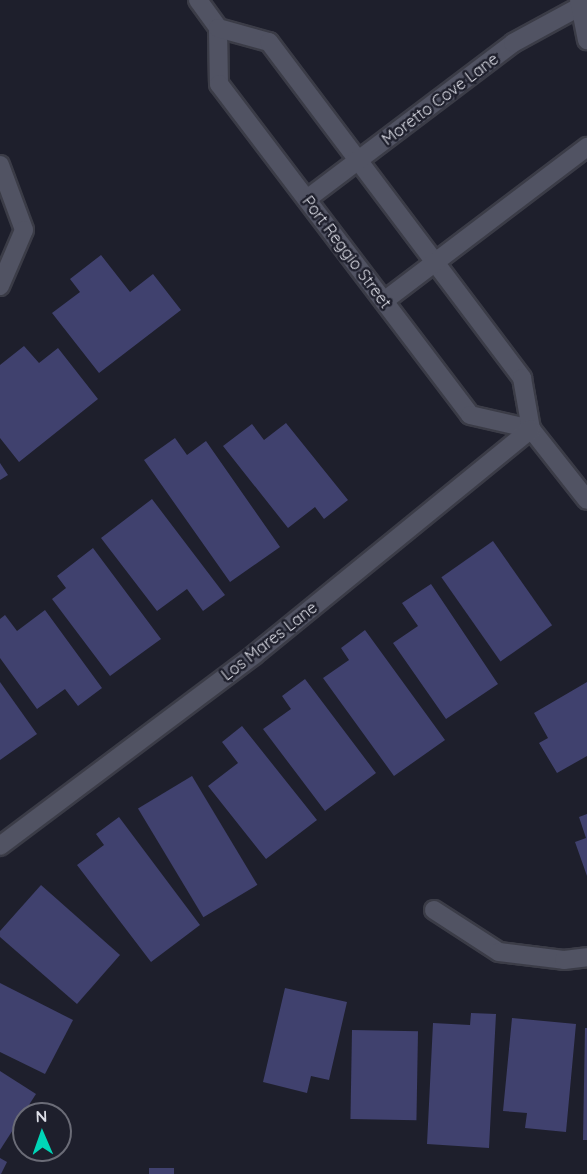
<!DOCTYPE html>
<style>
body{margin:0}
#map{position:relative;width:587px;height:1174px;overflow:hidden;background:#1e1f2c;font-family:Quicksand,sans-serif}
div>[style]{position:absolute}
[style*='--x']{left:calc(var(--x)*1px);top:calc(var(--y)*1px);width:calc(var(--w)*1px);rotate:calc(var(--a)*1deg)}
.building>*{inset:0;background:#40416e;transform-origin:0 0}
.roads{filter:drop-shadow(2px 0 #3b3c47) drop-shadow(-2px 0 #3b3c47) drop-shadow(0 2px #3b3c47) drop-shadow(0 -2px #3b3c47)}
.street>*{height:18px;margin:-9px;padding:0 9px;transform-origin:9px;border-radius:9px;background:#515363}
.secondary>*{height:18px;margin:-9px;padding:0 9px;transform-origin:9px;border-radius:9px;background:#515363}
span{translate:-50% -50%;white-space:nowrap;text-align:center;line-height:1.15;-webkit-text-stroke:5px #1e1f2c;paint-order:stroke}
.street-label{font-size:16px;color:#dedfe8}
.north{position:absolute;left:12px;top:1102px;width:60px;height:60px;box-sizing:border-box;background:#1e1f2c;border:2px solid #6b6c77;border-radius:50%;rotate:358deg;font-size:16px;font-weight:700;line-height:24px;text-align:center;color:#dedfe8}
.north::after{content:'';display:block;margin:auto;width:21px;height:27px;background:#00d5b7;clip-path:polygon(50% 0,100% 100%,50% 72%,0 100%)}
</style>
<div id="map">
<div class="building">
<i style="clip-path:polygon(101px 255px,130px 292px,153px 274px,181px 310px,99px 373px,52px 313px,80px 292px,70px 279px)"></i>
<i style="clip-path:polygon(24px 346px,39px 363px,58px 348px,98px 399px,19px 462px,0 438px,0 365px)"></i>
<i style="clip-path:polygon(286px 423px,348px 500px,324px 519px,315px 507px,288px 528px,223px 446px,252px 424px,264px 440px)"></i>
<i style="clip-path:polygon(175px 438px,187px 455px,206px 441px,280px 547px,230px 582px,144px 460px)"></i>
<i style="clip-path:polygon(0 463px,8px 475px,0 480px)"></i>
<i style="clip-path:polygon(152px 499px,225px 595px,203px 611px,187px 589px,157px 611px,101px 538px)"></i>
<i style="left:493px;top:541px;width:103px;height:63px;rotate:55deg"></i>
<i style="clip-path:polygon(93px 548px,161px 639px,110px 676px,52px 599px,66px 588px,57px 576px)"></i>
<i style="clip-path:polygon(431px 584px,498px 684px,446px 719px,393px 643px,418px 626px,402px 603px)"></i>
<i style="clip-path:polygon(45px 610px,102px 688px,78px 706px,65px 689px,37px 709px,0 658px,0 619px,5px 615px,17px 631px)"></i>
<i style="clip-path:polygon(365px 630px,445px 740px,394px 776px,323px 678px,349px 660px,341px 648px)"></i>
<i style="clip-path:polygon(305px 679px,376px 773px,325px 811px,263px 729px,291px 709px,282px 696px)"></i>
<i style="clip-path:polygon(0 682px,37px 734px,0 760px)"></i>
<i style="clip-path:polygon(587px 682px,587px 756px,557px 773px,539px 743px,548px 738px,534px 713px)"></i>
<i style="clip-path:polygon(242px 726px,317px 820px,266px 859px,208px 786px,238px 763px,222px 742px)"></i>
<i style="left:192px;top:776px;width:127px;height:63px;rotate:59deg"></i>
<i style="clip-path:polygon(587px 814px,587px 876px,575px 842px,586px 838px,579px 817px)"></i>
<i style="clip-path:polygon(119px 817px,200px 925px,151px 962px,77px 865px,104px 845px,96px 834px)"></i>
<i style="clip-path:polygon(41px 885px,120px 955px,77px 1004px,0 937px,0 931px)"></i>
<i style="clip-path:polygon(0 983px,73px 1020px,45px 1074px,0 1052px)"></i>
<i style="clip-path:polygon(285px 988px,347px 1002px,329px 1080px,311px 1076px,307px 1093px,263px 1082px)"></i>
<i style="clip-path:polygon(471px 1013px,496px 1014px,489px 1148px,427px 1144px,433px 1023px,470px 1025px)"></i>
<i style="clip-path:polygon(512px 1018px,576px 1024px,566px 1132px,525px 1128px,527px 1113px,503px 1111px)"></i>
<i style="clip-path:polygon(585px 1028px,587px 1028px,587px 1140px,583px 1140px)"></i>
<i style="left:352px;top:1030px;width:66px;height:89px;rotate:1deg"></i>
<i style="clip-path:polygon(0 1071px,36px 1094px,0 1150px)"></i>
<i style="clip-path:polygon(0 1158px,7px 1162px,1px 1174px,0 1174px)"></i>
<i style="left:149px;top:1168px;width:25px;height:6px"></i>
</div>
<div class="roads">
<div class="street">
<i style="--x:198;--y:0;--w:34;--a:54"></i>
<i style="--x:218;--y:28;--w:56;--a:89"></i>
<i style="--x:219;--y:84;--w:415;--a:52.8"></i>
<i style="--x:470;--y:415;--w:63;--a:12.9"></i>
<i style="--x:218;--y:28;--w:53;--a:15.4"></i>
<i style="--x:269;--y:42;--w:421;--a:53"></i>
<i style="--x:522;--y:378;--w:52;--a:80"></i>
<i style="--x:531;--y:429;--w:90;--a:51.7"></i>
<i style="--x:0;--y:165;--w:69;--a:69.7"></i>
<i style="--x:24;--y:230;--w:61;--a:113.2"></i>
<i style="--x:307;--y:199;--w:258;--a:-37.1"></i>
<i style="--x:513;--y:43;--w:75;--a:-28.6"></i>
<i style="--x:384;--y:301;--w:255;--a:-37.2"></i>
<i style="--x:0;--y:846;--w:318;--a:-36.9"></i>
<i style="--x:254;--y:655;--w:357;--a:-39.2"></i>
<i style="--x:434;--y:910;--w:77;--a:32.9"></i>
<i style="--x:499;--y:952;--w:65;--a:7"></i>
<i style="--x:564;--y:960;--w:23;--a:-7"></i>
</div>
<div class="secondary">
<i style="--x:579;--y:0;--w:41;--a:78.7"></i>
</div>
</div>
<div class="street-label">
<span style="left:440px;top:99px;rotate:-37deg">Moretto Cove Lane</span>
<span style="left:347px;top:252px;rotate:53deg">Port Reggio Street</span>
<span style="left:269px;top:641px;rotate:-38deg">Los Mares Lane</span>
</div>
<div class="north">N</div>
</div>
